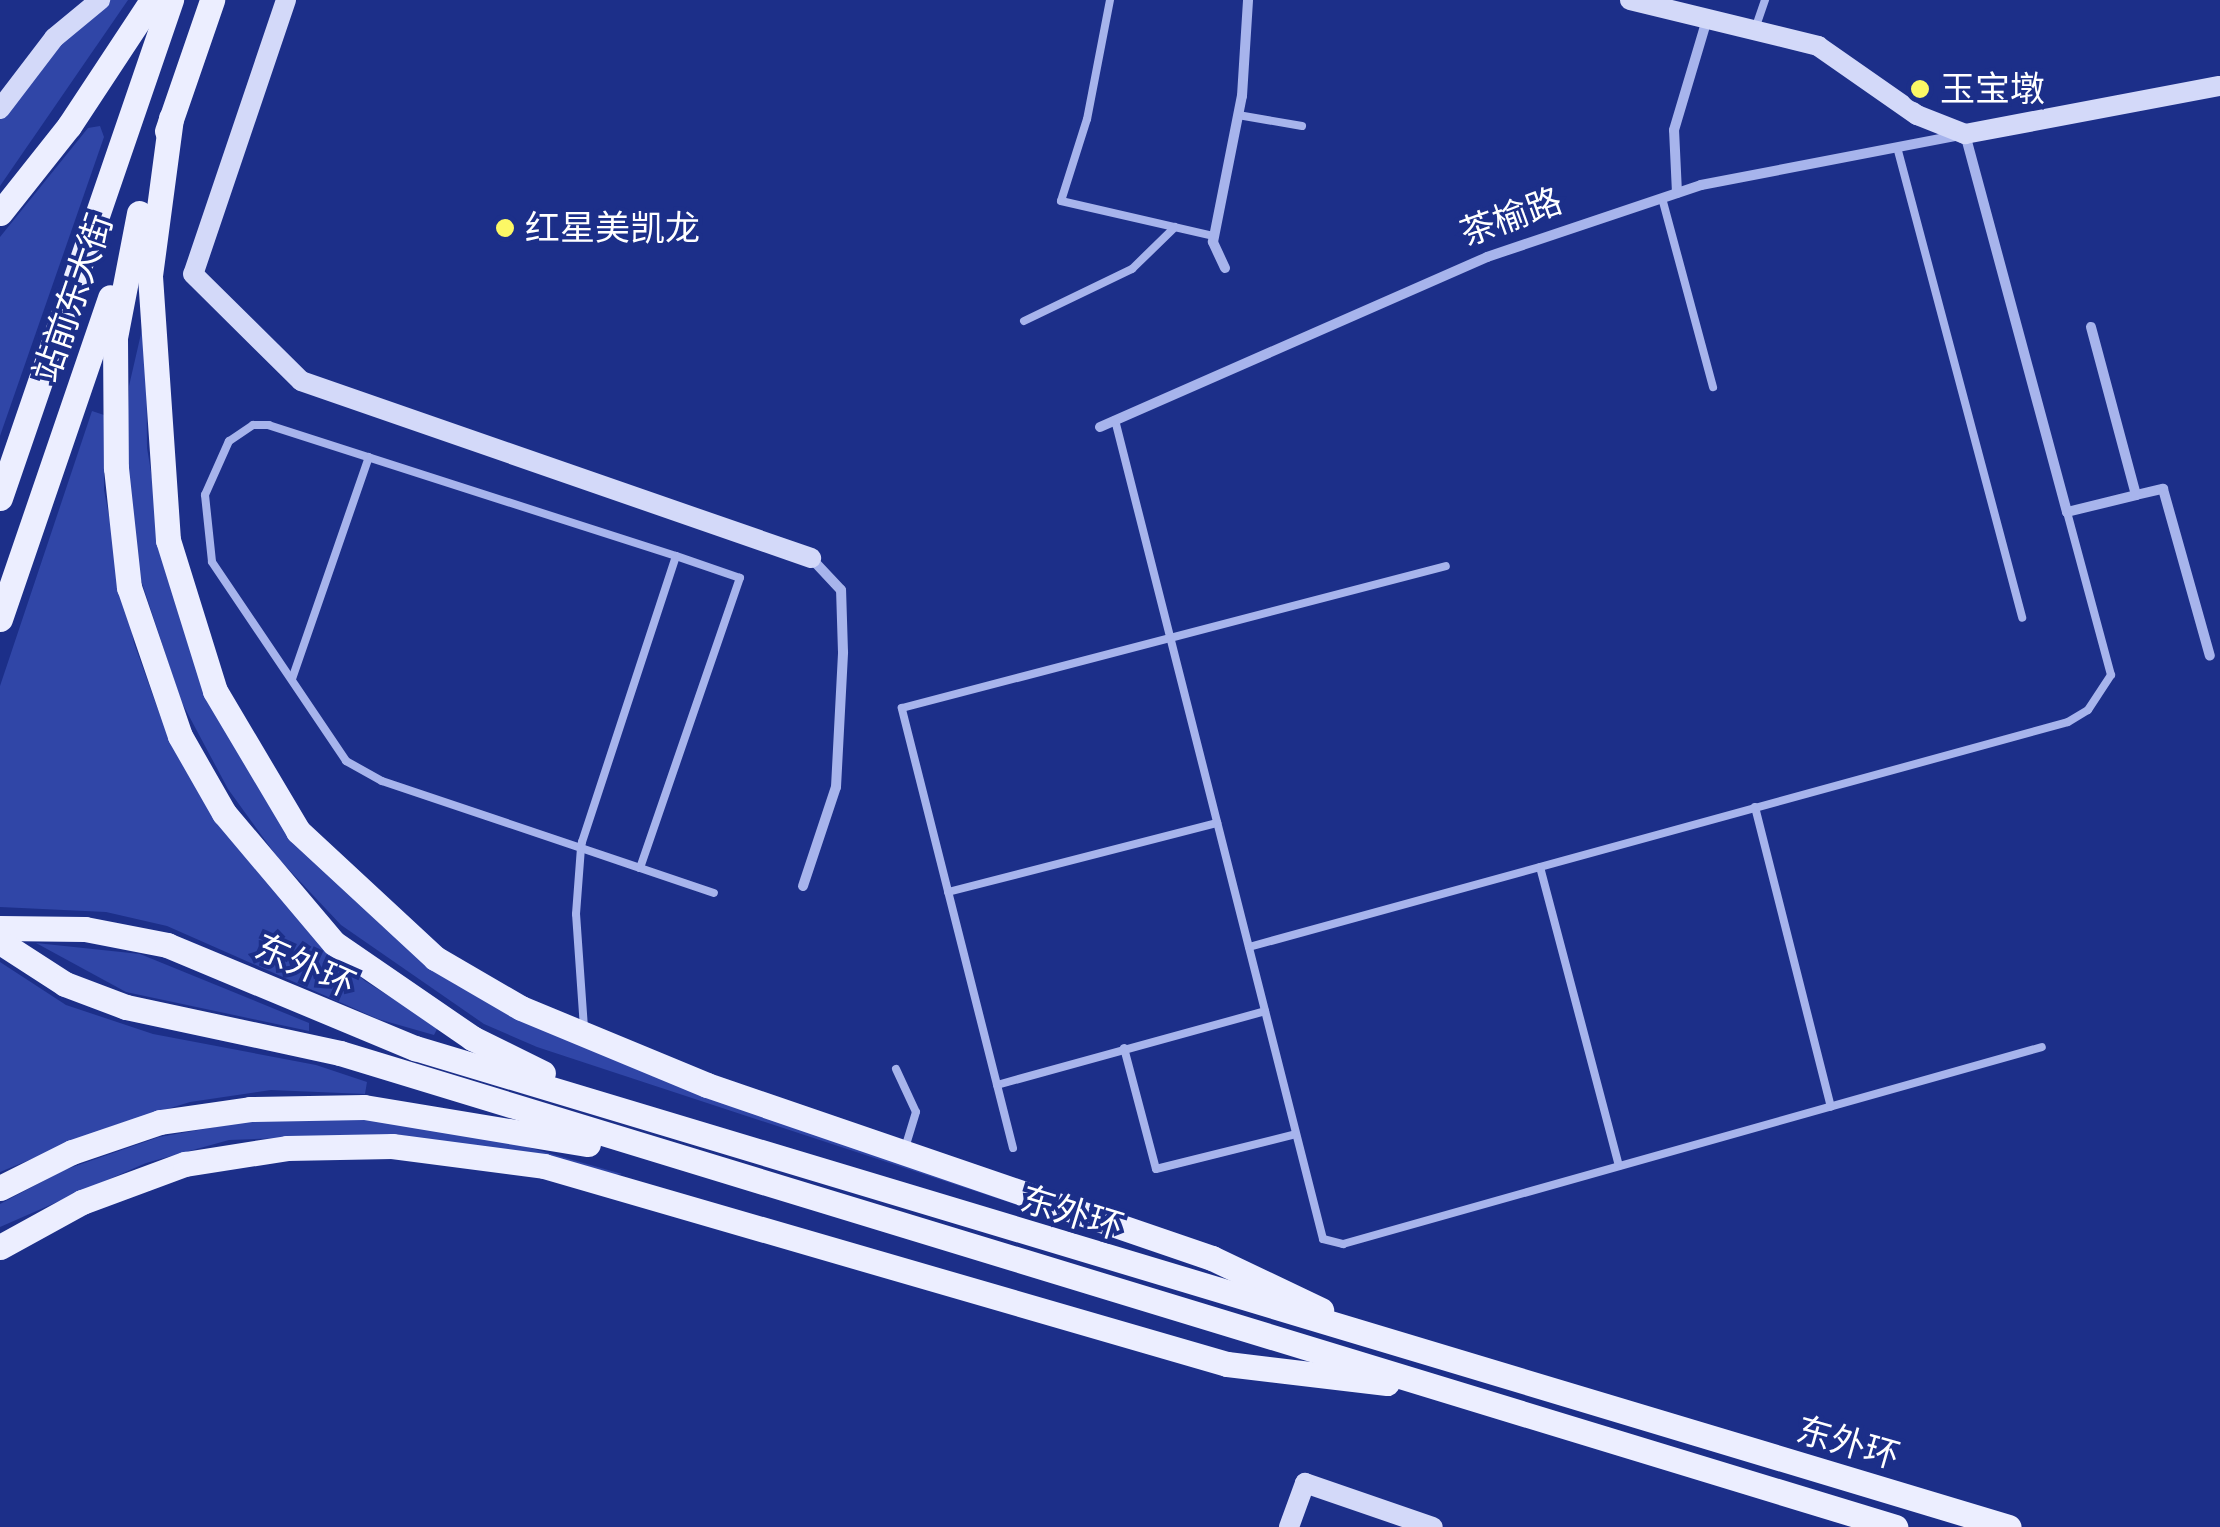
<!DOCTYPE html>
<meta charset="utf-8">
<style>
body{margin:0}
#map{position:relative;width:2220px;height:1527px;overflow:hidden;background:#1c2f89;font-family:Cabin,"Noto Sans SC",sans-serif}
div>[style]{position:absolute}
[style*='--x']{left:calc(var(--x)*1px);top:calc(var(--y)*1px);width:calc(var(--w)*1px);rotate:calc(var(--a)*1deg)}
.green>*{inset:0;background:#3046a7}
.lane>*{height:8px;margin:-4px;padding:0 4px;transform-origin:4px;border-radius:4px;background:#a7b4ec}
.street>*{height:10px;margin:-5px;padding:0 5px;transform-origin:5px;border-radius:5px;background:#a7b4ec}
.secondary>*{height:20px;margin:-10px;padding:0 10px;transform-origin:10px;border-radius:10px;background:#d3d9f9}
.primary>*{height:25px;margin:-12.5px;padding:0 12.5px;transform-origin:12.5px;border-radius:12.5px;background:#eceeff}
.dots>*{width:28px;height:28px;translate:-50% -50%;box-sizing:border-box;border:5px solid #1c2f89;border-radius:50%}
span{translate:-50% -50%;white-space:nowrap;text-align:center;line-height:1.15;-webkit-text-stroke:8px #1c2f89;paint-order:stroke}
.poi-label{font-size:35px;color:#fff}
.left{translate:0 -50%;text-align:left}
.street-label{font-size:35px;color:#fff}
</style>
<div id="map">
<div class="green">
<i style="clip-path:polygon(100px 0,128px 0,0 186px,0 109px)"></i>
<i style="clip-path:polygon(100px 126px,104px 137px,0 436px,0 237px,88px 128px)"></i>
<i style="clip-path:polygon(146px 312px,147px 448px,171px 590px,328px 873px,382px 926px,456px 985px,1181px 1259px,537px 1047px,484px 1024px,341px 925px,278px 858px,228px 789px,181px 701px,139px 574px,126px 462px,129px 386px)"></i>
<i style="clip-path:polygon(92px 411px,104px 415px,104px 490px,134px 643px,161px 718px,199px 793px,310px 932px,365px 981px,438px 1027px,434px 1035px,378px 1019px,167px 926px,106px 912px,0 907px,0 686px)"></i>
<i style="clip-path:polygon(36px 943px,140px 954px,309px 1023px,309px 1031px,126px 992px)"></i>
<i style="clip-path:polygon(0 962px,66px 1005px,153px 1034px,316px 1065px,367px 1082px,365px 1094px,271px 1090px,190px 1102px,112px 1126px,0 1172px)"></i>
<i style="clip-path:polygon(255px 1120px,376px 1120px,478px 1133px,622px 1174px,604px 1177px,396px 1134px,229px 1140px,146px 1163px,0 1227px,0 1204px,64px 1170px,159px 1137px)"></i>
</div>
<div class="lane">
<i style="--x:1110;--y:0;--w:121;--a:100.9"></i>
<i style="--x:1087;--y:119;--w:86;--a:107.6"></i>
<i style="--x:1061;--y:201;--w:157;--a:12.9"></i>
<i style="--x:1755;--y:29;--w:31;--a:-71"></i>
<i style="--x:1238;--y:115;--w:65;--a:9.8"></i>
<i style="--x:1897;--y:147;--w:487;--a:75.1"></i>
<i style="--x:1662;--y:198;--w:196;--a:74.9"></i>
<i style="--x:1024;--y:321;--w:120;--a:-25.7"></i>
<i style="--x:1132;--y:269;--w:60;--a:-44.3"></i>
<i style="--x:1115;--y:420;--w:845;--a:75.75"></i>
<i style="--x:1323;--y:1239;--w:21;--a:14"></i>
<i style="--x:1343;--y:1244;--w:726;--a:-15.74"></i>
<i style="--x:292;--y:679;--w:235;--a:-70.9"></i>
<i style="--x:1755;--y:807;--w:309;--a:75.8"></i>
<i style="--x:1540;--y:867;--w:309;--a:75.2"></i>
<i style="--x:640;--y:868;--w:307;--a:-71"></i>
<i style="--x:740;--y:578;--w:68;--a:-161"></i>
<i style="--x:948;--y:892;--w:278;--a:-14.4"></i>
<i style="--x:1249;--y:947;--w:849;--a:-15.36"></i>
<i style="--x:2068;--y:722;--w:23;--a:-31"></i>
<i style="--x:2088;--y:710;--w:42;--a:-56.7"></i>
<i style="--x:2111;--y:675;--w:169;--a:-105.1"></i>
<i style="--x:584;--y:1028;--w:114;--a:-94"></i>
<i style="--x:576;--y:914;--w:66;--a:-85.7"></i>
<i style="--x:581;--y:848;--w:6;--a:-81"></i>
<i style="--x:582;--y:842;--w:301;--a:-71.8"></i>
<i style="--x:676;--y:556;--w:428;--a:-162.2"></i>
<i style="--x:269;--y:425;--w:16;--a:180"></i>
<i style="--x:253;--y:425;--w:29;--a:146"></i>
<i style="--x:229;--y:441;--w:59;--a:114"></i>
<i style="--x:205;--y:495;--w:67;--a:84"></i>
<i style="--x:212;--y:562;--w:240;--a:56"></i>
<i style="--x:346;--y:761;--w:41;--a:29.1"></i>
<i style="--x:382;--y:781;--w:210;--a:18.6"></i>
<i style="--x:581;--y:848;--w:62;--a:18.7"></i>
<i style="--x:640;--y:868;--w:78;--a:18.7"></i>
<i style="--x:1124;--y:1048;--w:125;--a:75.2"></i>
<i style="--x:1156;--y:1169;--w:144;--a:-14"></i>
<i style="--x:896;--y:1069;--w:47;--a:65.1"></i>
<i style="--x:916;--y:1112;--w:38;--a:107"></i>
<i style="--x:997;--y:1085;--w:278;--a:-15.4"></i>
<i style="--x:1013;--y:1148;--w:454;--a:-104.2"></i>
<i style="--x:902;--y:708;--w:562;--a:-14.63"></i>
</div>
<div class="street">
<i style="--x:1677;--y:193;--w:63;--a:-92.7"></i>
<i style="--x:1674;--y:130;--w:116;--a:-73.4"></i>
<i style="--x:1225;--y:268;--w:29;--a:-115"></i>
<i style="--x:1213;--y:242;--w:149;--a:-78.8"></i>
<i style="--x:1242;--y:96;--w:96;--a:-86.4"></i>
<i style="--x:1100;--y:427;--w:423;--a:-23.7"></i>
<i style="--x:1487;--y:257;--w:226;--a:-18.6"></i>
<i style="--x:1701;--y:185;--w:269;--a:-10.9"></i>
<i style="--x:1965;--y:134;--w:392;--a:74.9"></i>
<i style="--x:2067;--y:512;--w:71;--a:-13.8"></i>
<i style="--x:2136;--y:495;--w:174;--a:-105"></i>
<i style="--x:2136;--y:495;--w:28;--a:-13"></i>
<i style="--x:2163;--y:489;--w:173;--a:74.3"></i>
<i style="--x:803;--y:886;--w:104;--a:-71.6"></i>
<i style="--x:836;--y:787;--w:135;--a:-87"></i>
<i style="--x:843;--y:652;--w:62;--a:-91.8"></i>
<i style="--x:841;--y:590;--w:44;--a:-133.2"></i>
</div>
<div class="secondary">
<i style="--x:286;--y:0;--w:289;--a:108.7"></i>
<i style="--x:193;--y:274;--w:152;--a:44.7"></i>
<i style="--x:301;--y:381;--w:540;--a:19.14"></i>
<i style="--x:1630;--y:0;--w:194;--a:13.7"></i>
<i style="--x:1818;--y:46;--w:121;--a:34.9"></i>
<i style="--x:1917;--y:115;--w:52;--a:21.6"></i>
<i style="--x:1965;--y:134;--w:259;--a:-10.7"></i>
<i style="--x:0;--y:109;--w:89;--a:-52.7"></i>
<i style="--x:54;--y:38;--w:60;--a:-39.6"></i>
<i style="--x:1289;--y:1527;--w:47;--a:-70"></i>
<i style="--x:1305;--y:1483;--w:135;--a:19"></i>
</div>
<div class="primary">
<i style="--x:171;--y:118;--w:159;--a:97.6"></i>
<i style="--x:150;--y:276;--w:265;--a:86.1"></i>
<i style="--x:168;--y:540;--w:158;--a:72.7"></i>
<i style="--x:215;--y:691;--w:163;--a:59.3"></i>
<i style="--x:298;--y:831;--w:187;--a:42.8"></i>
<i style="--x:435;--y:958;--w:99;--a:30.2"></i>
<i style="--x:521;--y:1008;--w:201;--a:22.5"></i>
<i style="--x:707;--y:1085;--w:534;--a:18.91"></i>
<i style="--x:1212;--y:1258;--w:121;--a:25.5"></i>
<i style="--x:167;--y:131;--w:139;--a:-71"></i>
<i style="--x:0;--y:213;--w:111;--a:-51.6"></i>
<i style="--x:69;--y:126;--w:151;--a:-56.6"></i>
<i style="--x:139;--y:213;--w:127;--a:100.9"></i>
<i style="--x:115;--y:338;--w:130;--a:89.6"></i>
<i style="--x:116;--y:468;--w:120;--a:83.8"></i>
<i style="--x:129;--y:587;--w:157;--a:71.1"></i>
<i style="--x:180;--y:736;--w:89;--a:60.3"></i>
<i style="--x:224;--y:813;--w:170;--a:49.8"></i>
<i style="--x:334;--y:943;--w:168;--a:34.5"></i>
<i style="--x:472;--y:1038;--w:79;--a:26.2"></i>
<i style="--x:0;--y:498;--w:527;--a:-71.05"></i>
<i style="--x:0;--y:619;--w:340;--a:-71.1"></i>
<i style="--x:0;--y:928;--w:85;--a:0.7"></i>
<i style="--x:85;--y:929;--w:84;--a:11"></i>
<i style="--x:167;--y:945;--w:269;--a:22.6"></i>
<i style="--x:415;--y:1048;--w:1664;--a:16.73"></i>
<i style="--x:0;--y:942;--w:77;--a:32.9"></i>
<i style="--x:65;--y:984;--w:65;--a:20.7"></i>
<i style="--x:126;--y:1007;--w:219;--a:12.1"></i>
<i style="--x:340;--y:1053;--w:1626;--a:16.95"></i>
<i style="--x:0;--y:1188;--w:80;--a:-26.6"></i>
<i style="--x:72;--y:1152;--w:93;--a:-18.8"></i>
<i style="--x:160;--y:1122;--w:91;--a:-8.2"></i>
<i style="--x:250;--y:1109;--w:114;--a:-1"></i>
<i style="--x:364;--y:1107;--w:227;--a:9.4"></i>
<i style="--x:0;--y:1247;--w:94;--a:-28.8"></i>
<i style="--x:82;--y:1202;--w:110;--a:-20.3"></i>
<i style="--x:185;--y:1164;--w:103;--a:-8.9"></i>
<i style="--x:287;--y:1148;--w:105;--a:-1.1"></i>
<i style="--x:392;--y:1146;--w:153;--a:7.5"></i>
<i style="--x:544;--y:1166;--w:711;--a:16.17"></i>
<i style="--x:1227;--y:1364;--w:161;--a:6.8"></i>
</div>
<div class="dots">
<i style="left:1920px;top:89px;background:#fcf865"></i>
<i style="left:505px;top:228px;background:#fcf865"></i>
</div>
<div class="poi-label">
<span class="left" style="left:1940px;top:89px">玉宝墩</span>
<span class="left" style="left:525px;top:228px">红星美凯龙</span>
</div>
<div class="street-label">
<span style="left:1511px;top:217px;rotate:-20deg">茶榆路</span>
<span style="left:73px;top:298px;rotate:-71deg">站前东大街</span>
<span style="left:305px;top:966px;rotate:24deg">东外环</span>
<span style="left:1072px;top:1213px;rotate:17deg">东外环</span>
<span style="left:1848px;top:1443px;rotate:16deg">东外环</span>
</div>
</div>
